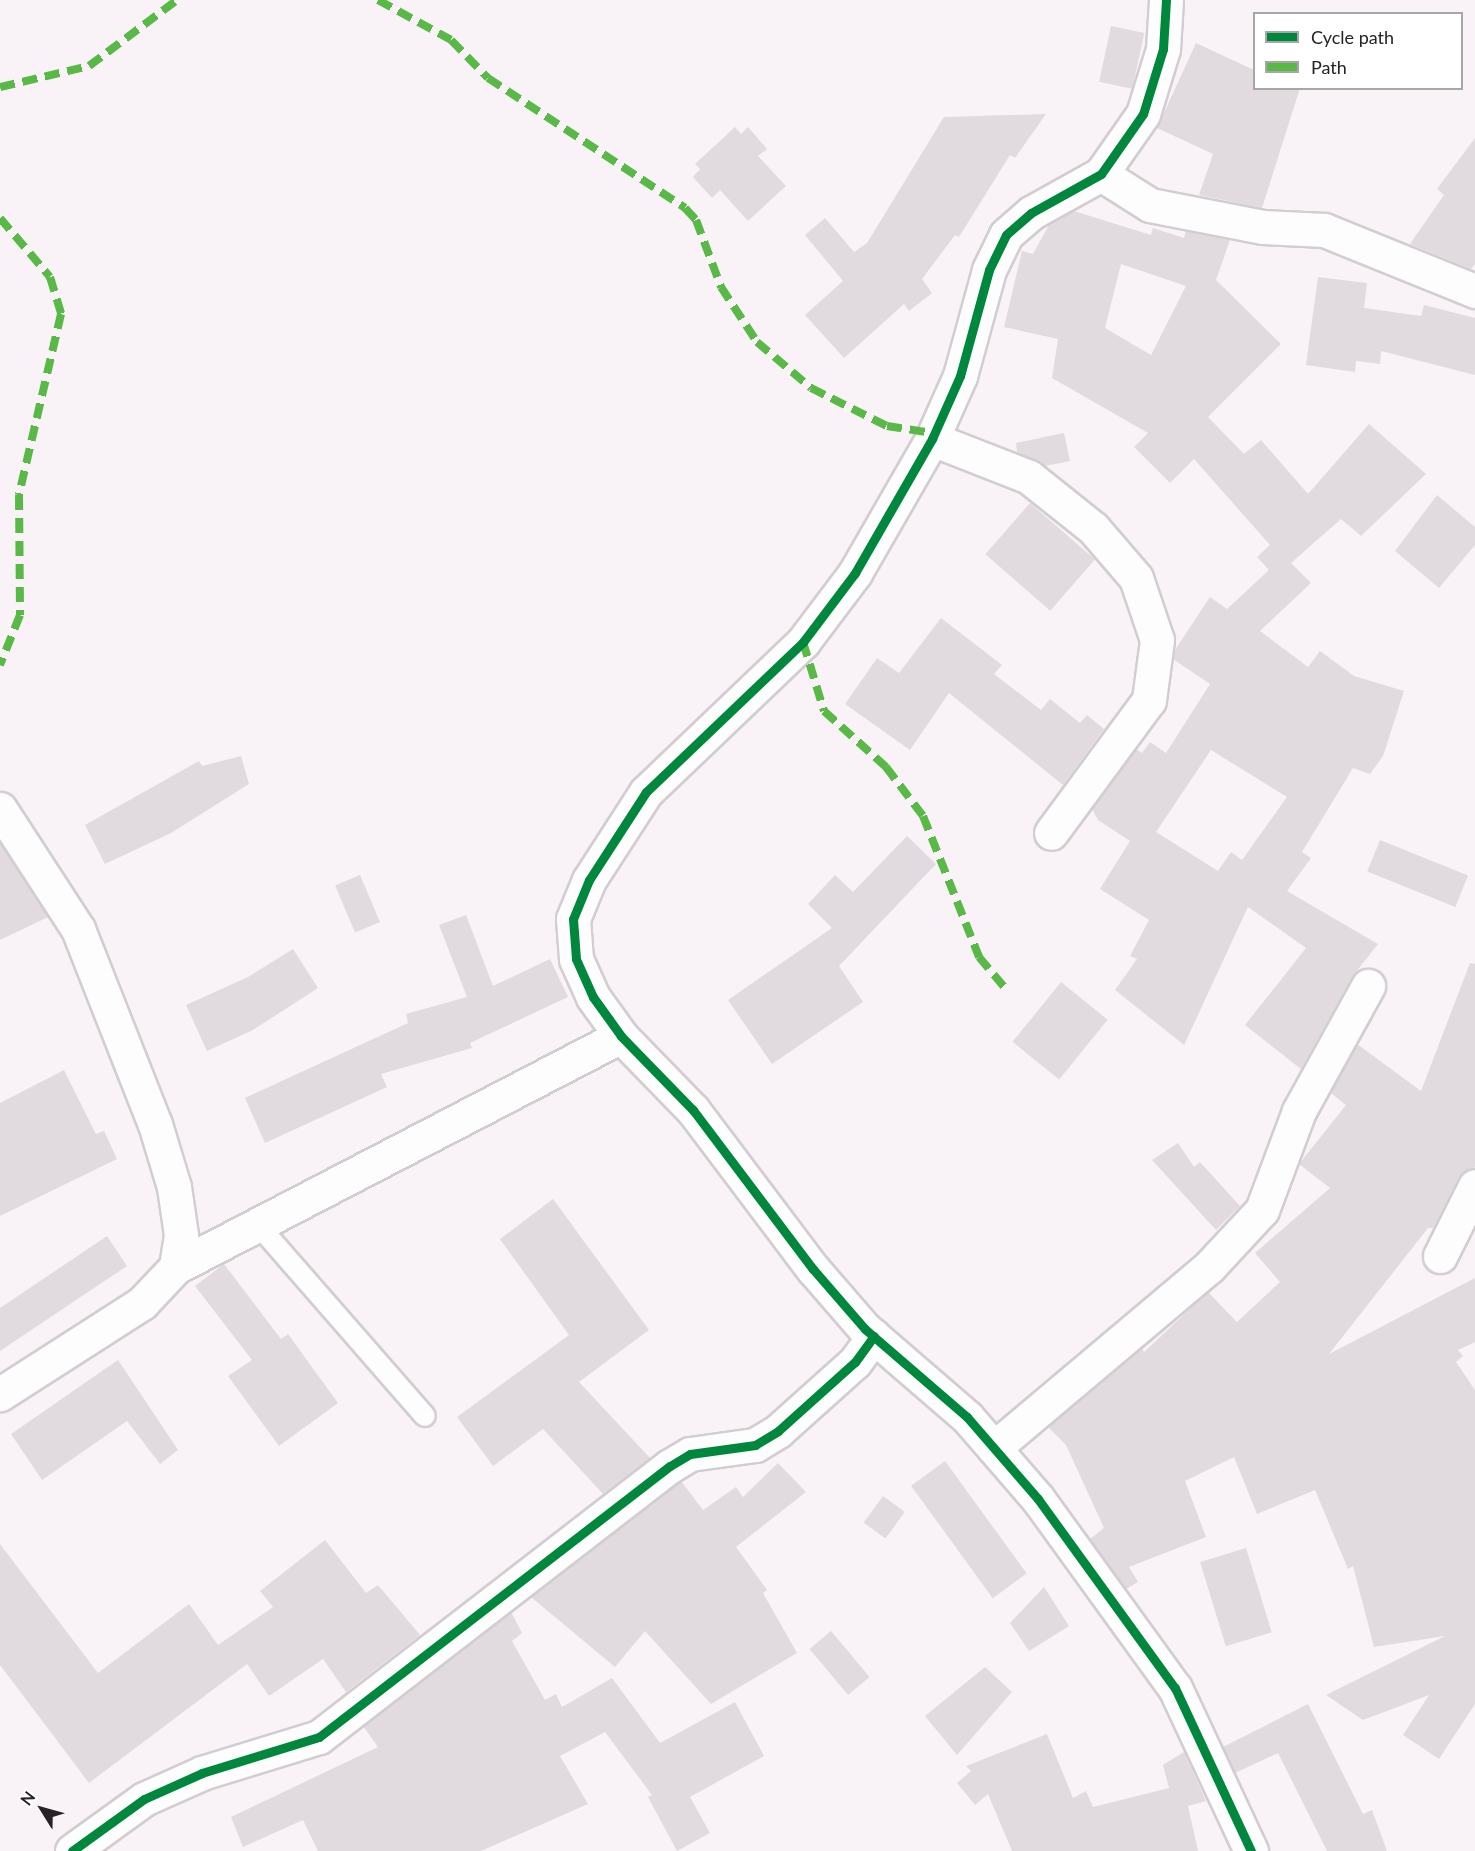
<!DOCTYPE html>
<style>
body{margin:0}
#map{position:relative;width:1475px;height:1851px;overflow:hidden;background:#f9f2f7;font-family:Lato,sans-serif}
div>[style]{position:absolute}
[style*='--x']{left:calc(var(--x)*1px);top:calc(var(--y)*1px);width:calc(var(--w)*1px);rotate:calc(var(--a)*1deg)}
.building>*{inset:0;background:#e1dbdf;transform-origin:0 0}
.roads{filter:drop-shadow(2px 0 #d2cdd1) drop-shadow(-2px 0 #d2cdd1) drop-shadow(0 2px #d2cdd1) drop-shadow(0 -2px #d2cdd1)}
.lane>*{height:20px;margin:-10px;padding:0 10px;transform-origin:10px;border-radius:10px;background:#fefdfe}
.street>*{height:33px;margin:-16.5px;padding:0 16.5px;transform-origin:16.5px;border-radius:16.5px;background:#fefdfe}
.quiet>*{height:8px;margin-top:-4px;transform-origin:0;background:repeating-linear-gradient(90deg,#58b947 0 15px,transparent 0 23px)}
.cycleway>*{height:9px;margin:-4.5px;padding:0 4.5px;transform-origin:4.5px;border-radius:4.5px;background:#00873e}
span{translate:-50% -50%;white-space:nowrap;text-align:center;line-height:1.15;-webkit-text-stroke:6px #fff;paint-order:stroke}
.legend{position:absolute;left:1253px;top:12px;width:210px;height:78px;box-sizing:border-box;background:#fff;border:2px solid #a8a7a8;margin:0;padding:8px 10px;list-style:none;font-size:18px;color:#262225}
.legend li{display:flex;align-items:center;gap:12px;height:30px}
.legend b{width:30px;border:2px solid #a8a7a8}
.north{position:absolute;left:12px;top:1779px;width:60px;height:60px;-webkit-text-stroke:4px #fff;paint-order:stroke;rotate:307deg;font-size:16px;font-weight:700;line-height:24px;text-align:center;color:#262225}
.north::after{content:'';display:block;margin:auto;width:21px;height:27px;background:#262225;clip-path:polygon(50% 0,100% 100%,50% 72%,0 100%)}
</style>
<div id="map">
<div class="building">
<i style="left:1111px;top:26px;width:34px;height:57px;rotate:12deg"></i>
<i style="clip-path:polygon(1196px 43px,1254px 70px,1254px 88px,1300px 88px,1262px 208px,1199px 195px,1213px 154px,1157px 128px)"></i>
<i style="clip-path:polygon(1046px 114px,1015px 158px,1010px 155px,959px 237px,955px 235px,922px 279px,932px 293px,909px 311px,904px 304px,844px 358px,805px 315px,843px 281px,805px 235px,825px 218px,854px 252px,867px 243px,944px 117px)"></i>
<i style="clip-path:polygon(735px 127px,741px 134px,748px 127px,767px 149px,758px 156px,786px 186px,748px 221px,720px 190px,712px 198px,693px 177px,700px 169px,695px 164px)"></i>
<i style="clip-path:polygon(1475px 138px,1475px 264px,1471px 269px,1410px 244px,1444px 195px,1437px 189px)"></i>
<i style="clip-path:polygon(evenodd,1074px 211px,1151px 235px,1153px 228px,1184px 238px,1186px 231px,1230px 240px,1216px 280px,1281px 344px,1208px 417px,1244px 454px,1261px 440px,1308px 494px,1369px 424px,1426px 474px,1361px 536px,1341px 519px,1291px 563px,1311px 583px,1260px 631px,1308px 667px,1320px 651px,1354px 676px,1404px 691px,1383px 756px,1370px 774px,1353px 768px,1302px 852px,1311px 858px,1287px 891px,1378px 944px,1352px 977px,1301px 1069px,1245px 1025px,1306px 948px,1248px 907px,1184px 1045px,1115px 990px,1137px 959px,1130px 956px,1149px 920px,1100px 889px,1130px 841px,1098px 820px,1092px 809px,1136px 749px,1142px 753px,1150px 742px,1166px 753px,1210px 684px,1173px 659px,1175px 650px,1210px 597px,1227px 609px,1269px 570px,1257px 557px,1270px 545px,1194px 459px,1170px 483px,1134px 447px,1148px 433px,1052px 378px,1058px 339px,1004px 327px,1022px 251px,1033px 254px,1049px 225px,1074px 211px,1121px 264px,1186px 286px,1151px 355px,1105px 328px,1121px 264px,1074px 211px,1211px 750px,1287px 797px,1242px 860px,1231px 852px,1218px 871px,1156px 832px,1211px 750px)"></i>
<i style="clip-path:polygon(1318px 277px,1367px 283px,1364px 308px,1421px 316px,1424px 305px,1475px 318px,1475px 375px,1381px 351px,1380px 364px,1356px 361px,1355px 372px,1306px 365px)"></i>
<i style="clip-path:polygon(1064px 433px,1070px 461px,1045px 466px,1017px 452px,1016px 443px)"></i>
<i style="clip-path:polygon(1437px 495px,1475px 527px,1475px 545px,1439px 588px,1395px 551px)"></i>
<i style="left:1030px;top:503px;width:86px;height:68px;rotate:41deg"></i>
<i style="clip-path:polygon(941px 618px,1002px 665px,994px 674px,1041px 710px,1050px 699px,1080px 723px,1087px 715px,1104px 729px,1063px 785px,949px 693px,910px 750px,845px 704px,877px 658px,899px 673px)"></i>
<i style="clip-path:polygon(241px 756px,249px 784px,171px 833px,105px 864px,85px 825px,199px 761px,202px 766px)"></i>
<i style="clip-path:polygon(907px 836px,936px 864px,839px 966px,863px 1002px,772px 1064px,728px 1000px,832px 928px,808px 904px,835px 875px,853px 892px)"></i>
<i style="left:1380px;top:840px;width:95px;height:34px;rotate:22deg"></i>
<i style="clip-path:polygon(0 843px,48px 917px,0 940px)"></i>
<i style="left:360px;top:875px;width:51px;height:27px;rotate:67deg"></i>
<i style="clip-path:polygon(466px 915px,493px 986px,550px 959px,568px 997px,470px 1043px,472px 1048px,381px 1074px,387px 1087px,265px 1143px,245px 1098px,408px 1023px,406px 1014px,467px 997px,439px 925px)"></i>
<i style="clip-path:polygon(293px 949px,318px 988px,253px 1030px,207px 1051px,186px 1005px,248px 977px)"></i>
<i style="clip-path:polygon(1470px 963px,1475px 964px,1475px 1167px,1459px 1177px,1433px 1228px,1428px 1228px,1329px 1354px,1475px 1278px,1475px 1342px,1458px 1350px,1463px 1356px,1456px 1362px,1475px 1390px,1475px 1704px,1439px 1759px,1403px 1735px,1429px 1695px,1363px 1720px,1326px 1695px,1445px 1636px,1374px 1647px,1353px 1566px,1348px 1569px,1315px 1490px,1257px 1514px,1234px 1457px,1185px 1481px,1206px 1537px,1129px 1567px,1138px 1582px,1126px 1589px,1090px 1539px,1104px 1528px,1066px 1445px,1048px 1427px,1142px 1348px,1144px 1352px,1208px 1292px,1237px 1322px,1280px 1282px,1255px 1253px,1330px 1188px,1299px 1164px,1346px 1105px,1331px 1093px,1357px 1044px,1421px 1091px)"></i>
<i style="left:1061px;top:982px;width:60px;height:77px;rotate:39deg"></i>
<i style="clip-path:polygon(64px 1070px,96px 1134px,104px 1131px,117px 1159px,0 1216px,0 1103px)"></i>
<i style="clip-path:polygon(1178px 1143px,1194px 1167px,1200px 1162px,1240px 1206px,1216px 1230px,1152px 1160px)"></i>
<i style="clip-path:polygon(553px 1199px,649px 1330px,579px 1382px,650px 1458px,603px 1494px,543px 1429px,493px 1466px,457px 1417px,569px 1335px,500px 1239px)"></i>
<i style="clip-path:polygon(107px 1236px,127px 1266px,0 1351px,0 1308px)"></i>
<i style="clip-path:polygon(224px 1264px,281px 1339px,288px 1334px,338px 1403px,279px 1446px,228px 1376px,252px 1360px,195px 1286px)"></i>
<i style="clip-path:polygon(118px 1360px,178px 1450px,160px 1464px,127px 1421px,42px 1480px,11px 1434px)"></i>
<i style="left:945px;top:1461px;width:139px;height:42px;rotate:54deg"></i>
<i style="clip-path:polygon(778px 1463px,806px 1492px,736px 1547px,767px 1590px,763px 1593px,797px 1653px,711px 1704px,645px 1631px,615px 1667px,531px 1597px,681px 1481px,703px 1510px,736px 1487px,743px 1497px)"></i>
<i style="left:883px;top:1496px;width:27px;height:33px;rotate:36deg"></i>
<i style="clip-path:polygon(325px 1540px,366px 1593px,378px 1585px,420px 1635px,346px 1692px,323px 1659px,269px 1696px,247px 1664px,89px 1783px,0 1665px,0 1544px,98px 1673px,189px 1604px,218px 1645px,273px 1607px,260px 1591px)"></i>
<i style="left:1246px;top:1548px;width:88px;height:48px;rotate:73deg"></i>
<i style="clip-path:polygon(1044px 1587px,1069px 1626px,1029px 1651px,1010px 1623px)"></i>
<i style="clip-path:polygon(511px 1612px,522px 1633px,512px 1641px,545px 1700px,556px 1694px,562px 1707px,612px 1678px,660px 1743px,735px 1702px,764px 1756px,690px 1797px,710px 1833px,677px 1851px,648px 1797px,652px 1795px,605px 1732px,560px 1756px,588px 1804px,481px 1851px,318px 1851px,303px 1820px,243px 1847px,231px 1817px,378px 1747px,363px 1726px)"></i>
<i style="left:831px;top:1631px;width:60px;height:28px;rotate:50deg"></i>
<i style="clip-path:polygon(985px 1667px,1012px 1692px,957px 1755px,925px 1716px)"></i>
<i style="clip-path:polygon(1308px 1704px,1363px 1814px,1372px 1810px,1387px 1851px,1327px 1851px,1278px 1753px,1235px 1773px,1223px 1747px)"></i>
<i style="clip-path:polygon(1047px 1734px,1073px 1798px,1086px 1791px,1093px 1807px,1169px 1788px,1163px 1765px,1184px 1752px,1206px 1801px,1188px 1806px,1198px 1851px,1012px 1851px,988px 1794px,975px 1805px,957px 1783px,971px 1771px,966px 1766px)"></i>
</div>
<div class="roads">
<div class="lane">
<i style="--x:259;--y:1226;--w:252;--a:48.9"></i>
</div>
<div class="street">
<i style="--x:1166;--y:0;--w:49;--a:93.5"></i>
<i style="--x:1163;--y:49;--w:68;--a:107.1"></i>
<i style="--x:1143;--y:114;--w:73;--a:125"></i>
<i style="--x:1101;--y:174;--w:80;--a:150.9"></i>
<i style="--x:1031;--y:213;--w:33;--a:139"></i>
<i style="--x:1006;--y:235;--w:39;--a:116"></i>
<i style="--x:989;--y:270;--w:110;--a:105.3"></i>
<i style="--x:960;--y:376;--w:69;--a:114"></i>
<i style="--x:932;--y:439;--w:155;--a:119.9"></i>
<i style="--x:855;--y:573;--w:86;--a:127"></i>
<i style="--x:803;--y:642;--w:217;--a:136.3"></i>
<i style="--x:646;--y:792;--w:105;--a:122.9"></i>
<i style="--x:589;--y:880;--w:42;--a:112.3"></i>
<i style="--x:573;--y:919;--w:40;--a:85.7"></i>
<i style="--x:576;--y:959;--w:42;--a:65.9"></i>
<i style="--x:593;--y:997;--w:48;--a:54.3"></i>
<i style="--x:621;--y:1036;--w:103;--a:45.8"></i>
<i style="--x:693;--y:1110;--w:199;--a:53"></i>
<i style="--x:813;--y:1269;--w:79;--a:49.1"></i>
<i style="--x:865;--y:1329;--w:135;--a:40.8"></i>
<i style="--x:967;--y:1417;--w:108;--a:49.1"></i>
<i style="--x:1038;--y:1499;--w:233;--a:54.1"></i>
<i style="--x:1175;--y:1688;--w:180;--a:65"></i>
<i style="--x:1101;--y:174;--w:58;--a:32.3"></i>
<i style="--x:1150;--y:205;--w:115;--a:11"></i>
<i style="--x:1263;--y:227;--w:61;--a:2.8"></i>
<i style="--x:1324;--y:230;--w:163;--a:22"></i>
<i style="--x:932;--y:439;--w:104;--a:21.4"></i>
<i style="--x:1029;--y:477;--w:82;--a:38.6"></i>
<i style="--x:1093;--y:528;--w:66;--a:49.3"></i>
<i style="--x:1136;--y:578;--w:65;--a:71.3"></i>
<i style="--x:1157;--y:640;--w:61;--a:97.6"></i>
<i style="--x:1149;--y:700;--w:165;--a:126.4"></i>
<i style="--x:0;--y:809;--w:143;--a:57"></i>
<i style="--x:78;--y:929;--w:210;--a:68.5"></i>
<i style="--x:155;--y:1124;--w:66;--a:73.2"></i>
<i style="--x:174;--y:1187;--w:49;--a:81.7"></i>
<i style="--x:181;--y:1235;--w:32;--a:99"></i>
<i style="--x:176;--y:1267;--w:50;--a:133.4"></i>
<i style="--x:142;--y:1303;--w:169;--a:147.3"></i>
<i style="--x:1440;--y:1256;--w:78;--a:-63.4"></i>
<i style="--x:176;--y:1267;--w:501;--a:-27.43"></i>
<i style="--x:994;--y:1448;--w:281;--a:-40.1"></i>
<i style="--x:1209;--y:1267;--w:78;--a:-47.1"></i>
<i style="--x:1262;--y:1210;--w:106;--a:-69.5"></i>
<i style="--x:1299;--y:1111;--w:143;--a:-61.1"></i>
<i style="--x:72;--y:1851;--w:89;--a:-35.8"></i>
<i style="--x:144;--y:1799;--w:64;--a:-24.1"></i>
<i style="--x:202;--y:1773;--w:122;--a:-17.1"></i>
<i style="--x:319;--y:1737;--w:443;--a:-37.7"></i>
<i style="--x:670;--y:1466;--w:23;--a:-31"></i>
<i style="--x:690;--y:1454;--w:66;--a:-7.9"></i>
<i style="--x:755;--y:1445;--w:27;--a:-31"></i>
<i style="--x:778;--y:1431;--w:103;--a:-41.9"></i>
<i style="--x:855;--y:1362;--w:32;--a:-54"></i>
</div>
</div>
<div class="quiet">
<i style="--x:378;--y:0;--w:83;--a:28.7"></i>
<i style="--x:451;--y:40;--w:53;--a:45.8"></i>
<i style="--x:488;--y:78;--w:236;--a:33.4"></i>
<i style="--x:685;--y:208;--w:16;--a:47"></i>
<i style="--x:696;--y:220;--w:72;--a:69.5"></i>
<i style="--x:721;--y:287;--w:66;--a:56.8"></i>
<i style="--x:757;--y:342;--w:71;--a:40.4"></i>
<i style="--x:811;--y:388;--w:85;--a:26.6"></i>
<i style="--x:887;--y:426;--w:47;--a:8.7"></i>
<i style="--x:0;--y:87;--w:91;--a:-13.3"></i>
<i style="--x:89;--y:66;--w:110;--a:-36.9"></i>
<i style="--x:0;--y:218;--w:77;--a:49.7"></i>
<i style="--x:50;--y:277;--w:39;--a:73"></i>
<i style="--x:61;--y:314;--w:186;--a:103.1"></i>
<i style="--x:19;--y:495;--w:120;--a:89.5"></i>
<i style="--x:20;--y:615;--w:54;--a:111.8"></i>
<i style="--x:803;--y:642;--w:72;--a:73.1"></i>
<i style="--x:824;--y:711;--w:84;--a:42.1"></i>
<i style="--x:886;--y:767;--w:61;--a:52.9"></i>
<i style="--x:923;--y:816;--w:152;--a:68.3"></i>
<i style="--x:979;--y:957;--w:39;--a:50"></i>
</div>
<div class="cycleway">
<i style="--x:1166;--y:0;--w:49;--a:93.5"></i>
<i style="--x:1163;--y:49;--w:68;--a:107.1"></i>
<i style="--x:1143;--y:114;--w:73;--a:125"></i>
<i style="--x:1101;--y:174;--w:80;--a:150.9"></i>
<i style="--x:1031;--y:213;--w:33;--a:139"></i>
<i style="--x:1006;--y:235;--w:39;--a:116"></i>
<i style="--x:989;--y:270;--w:110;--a:105.3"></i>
<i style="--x:960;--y:376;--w:69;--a:114"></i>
<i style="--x:932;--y:439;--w:155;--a:119.9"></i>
<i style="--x:855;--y:573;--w:86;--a:127"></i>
<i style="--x:803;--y:642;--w:217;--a:136.3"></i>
<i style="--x:646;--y:792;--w:105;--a:122.9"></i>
<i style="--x:589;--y:880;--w:42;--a:112.3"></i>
<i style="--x:573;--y:919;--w:40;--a:85.7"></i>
<i style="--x:576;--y:959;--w:42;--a:65.9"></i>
<i style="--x:593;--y:997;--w:48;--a:54.3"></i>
<i style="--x:621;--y:1036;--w:103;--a:45.8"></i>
<i style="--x:693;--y:1110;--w:199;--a:53"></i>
<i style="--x:813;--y:1269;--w:79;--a:49.1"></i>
<i style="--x:865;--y:1329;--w:135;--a:40.8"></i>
<i style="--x:967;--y:1417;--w:108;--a:49.1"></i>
<i style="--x:1038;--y:1499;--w:233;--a:54.1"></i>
<i style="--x:1175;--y:1688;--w:180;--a:65"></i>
<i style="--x:72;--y:1851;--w:89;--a:-35.8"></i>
<i style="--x:144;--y:1799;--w:64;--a:-24.1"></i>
<i style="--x:202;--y:1773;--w:122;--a:-17.1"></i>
<i style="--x:319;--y:1737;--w:443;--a:-37.7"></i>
<i style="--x:670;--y:1466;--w:23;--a:-31"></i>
<i style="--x:690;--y:1454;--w:66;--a:-7.9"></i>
<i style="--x:755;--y:1445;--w:27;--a:-31"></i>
<i style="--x:778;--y:1431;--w:103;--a:-41.9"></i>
<i style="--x:855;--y:1362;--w:32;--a:-54"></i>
</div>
<ul class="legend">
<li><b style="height:8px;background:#00873e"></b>Cycle path</li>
<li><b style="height:8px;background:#58b947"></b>Path</li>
</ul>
<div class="north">N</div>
</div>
